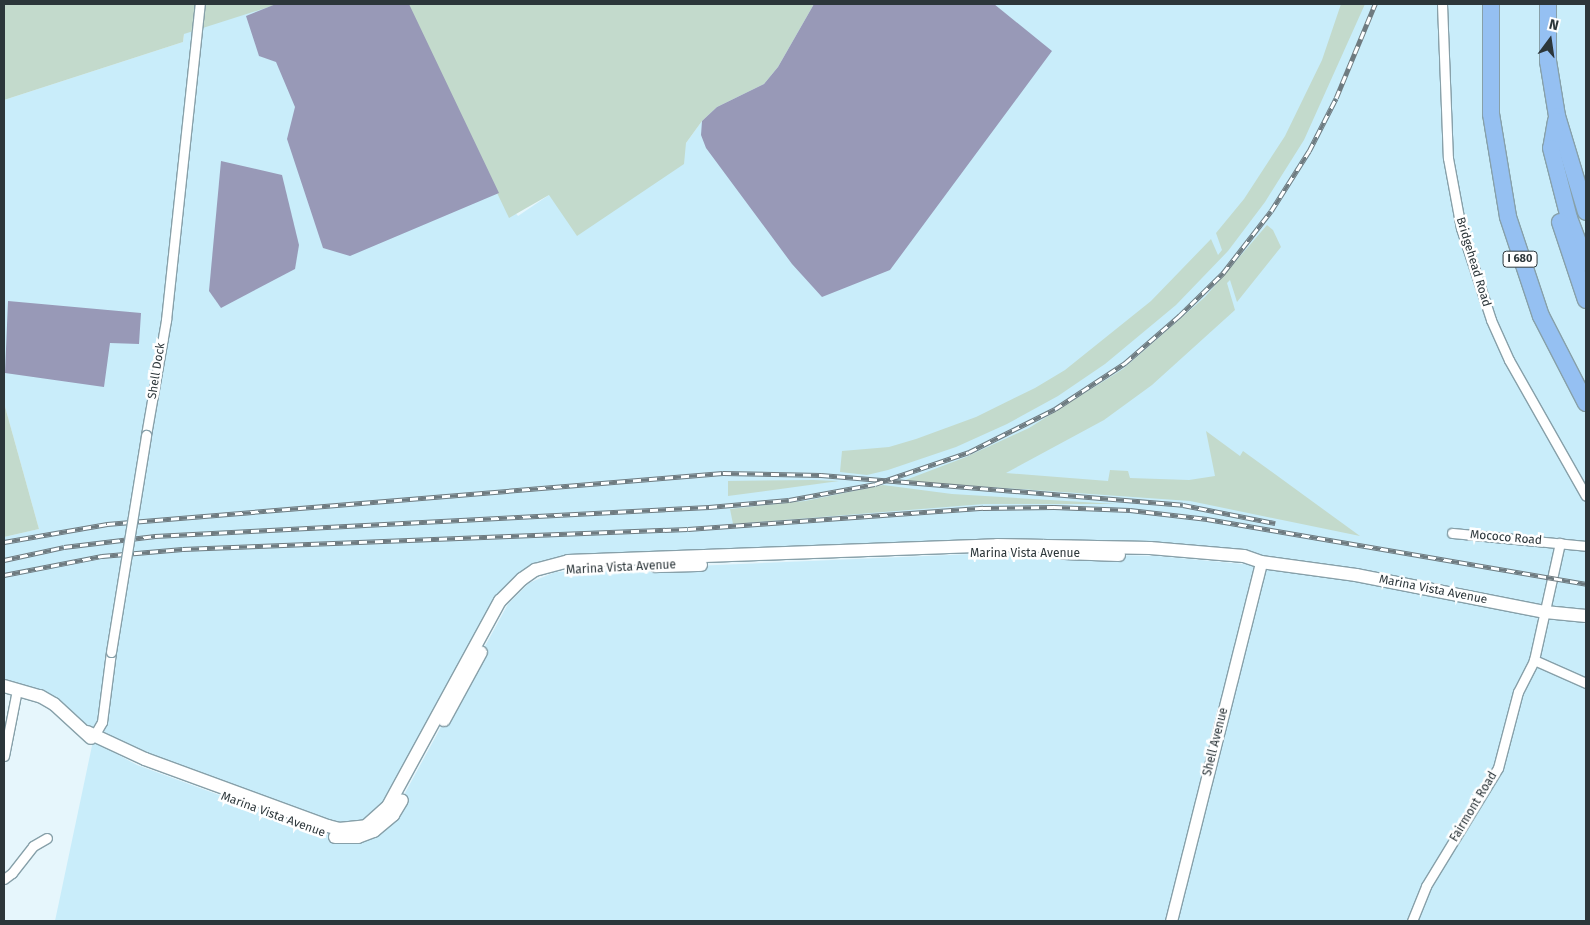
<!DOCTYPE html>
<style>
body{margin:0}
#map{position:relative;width:1590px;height:925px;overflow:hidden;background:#e6f6fc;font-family:"Fira Sans",sans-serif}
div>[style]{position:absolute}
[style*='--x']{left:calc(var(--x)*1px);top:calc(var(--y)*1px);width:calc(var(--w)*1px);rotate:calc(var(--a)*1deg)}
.built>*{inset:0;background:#c9edfa}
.green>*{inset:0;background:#c3dacc}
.water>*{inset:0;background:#9899b7}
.roads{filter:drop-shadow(1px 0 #87a0a9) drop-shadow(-1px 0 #87a0a9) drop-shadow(0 1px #87a0a9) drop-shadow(0 -1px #87a0a9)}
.minor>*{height:9px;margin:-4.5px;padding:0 4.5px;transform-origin:4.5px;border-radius:4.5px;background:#fff}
.tertiary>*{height:11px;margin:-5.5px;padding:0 5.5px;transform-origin:5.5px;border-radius:5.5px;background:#fff}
.secondary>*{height:12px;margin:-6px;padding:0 6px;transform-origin:6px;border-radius:6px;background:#fff}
.motorway>*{height:16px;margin:-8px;padding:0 8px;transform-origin:8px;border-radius:8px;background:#95c0f2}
.rail>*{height:4.5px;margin-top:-2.25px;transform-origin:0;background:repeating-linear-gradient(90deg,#fff 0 8px,#6f7b80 0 16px);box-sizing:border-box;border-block:1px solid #6f7b80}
.bridges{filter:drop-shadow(1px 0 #87a0a9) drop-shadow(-1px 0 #87a0a9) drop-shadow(0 1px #87a0a9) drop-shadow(0 -1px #87a0a9)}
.minor-bridge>*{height:9px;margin:-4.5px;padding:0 4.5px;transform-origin:4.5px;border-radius:4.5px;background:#fff}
span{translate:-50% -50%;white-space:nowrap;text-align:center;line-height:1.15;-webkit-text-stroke:5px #fff;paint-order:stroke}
.shield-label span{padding:1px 4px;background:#fff;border:1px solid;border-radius:4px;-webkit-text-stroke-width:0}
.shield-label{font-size:11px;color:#2c363a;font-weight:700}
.street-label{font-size:12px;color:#2c363a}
.frame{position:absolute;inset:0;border:5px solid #2c363a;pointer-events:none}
.north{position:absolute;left:1525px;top:15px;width:50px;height:50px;-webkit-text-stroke:4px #fff;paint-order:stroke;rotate:14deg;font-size:14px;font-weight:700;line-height:20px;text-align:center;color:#2c363a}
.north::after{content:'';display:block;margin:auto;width:18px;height:22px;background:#2c363a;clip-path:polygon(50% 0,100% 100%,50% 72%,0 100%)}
</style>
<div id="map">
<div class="built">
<i style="clip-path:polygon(188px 4px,276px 4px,506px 201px,518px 216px,549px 195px,686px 143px,702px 121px,717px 107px,764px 84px,778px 67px,814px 4px,1586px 4px,1586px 616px,1548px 612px,1586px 624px,1586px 921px,55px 921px,93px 741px,137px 765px,331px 836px,393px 815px,508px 604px,529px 583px,555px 572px,997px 553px,1157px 556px,1243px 564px,1259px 562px,1096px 545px,568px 561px,511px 588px,389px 806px,347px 829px,113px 744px,54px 704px,4px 686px,4px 537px,39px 529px,4px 403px,4px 100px,183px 42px)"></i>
</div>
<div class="green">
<i style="clip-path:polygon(4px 4px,278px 4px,184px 34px,183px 42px,4px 100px)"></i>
<i style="clip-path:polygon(407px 4px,814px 4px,778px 67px,764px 84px,717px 107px,702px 121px,686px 143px,684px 164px,577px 236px,549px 195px,509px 218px)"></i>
<i style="clip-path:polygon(1341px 4px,1365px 4px,1304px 140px,1265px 202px,1228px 251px,1176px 305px,1105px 364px,1058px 396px,1007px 424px,956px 447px,888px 470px,867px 475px,840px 472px,842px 451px,889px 447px,916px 439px,976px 417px,1035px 388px,1065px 370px,1151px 301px,1211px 239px,1218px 255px,1222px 250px,1216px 233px,1244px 199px,1285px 136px,1322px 60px)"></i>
<i style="clip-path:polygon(1267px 225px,1273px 230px,1281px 247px,1237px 302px,1230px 280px,1227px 283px,1235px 310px,1152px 385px,1104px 420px,1006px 473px,1108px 481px,1110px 470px,1128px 471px,1130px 478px,1189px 480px,1215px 476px,1206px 431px,1240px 456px,1243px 451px,1360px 536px,1190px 501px,903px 481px,966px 457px,1029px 428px,1123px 369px,1205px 297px)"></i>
<i style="clip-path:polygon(4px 403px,39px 529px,4px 537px)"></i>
<i style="clip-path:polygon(813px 480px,839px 481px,728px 496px,728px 481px)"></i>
<i style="clip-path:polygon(883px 485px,952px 494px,1117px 504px,984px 504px,733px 524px,730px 509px,805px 501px)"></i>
</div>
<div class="water">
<i style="clip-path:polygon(276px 4px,409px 4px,499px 193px,350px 256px,323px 248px,287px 139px,295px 107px,276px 62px,259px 56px,246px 16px)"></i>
<i style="clip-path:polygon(814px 4px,994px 4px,1052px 51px,890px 270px,822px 297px,792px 264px,706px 148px,701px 135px,702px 121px,717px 107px,764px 84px,778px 67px)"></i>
<i style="clip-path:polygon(221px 161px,282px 175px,299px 245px,295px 269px,221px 308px,209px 291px)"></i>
<i style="clip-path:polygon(8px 301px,141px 313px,139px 344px,110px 343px,104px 387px,5px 373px)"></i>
</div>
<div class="roads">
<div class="minor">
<i style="--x:1442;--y:4;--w:154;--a:87.8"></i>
<i style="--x:1448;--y:158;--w:71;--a:79.5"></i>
<i style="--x:1461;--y:228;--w:97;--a:71.9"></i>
<i style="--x:1491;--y:320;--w:44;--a:65.8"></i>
<i style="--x:1509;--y:360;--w:156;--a:60.5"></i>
<i style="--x:146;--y:435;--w:117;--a:-80.1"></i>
<i style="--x:166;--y:320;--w:318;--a:-83.9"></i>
<i style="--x:1452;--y:533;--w:135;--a:5.5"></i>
<i style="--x:1534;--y:660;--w:57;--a:23.9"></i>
<i style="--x:95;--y:734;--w:14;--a:-60"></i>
<i style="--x:102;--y:722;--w:71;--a:-82.7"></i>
<i style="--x:4;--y:756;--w:67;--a:-78.9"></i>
<i style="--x:4;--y:879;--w:10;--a:-37"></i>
<i style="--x:12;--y:873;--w:34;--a:-52"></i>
<i style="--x:33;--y:846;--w:16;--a:-30"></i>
<i style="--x:1412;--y:921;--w:38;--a:-68"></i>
<i style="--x:1426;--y:886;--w:138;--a:-58.6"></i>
<i style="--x:1498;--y:768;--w:79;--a:-75.3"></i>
<i style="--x:1518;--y:692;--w:36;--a:-63"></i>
<i style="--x:1534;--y:660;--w:120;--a:-77.5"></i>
</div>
<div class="tertiary">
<i style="--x:1171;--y:921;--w:370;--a:-75.9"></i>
</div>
<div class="secondary">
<i style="--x:1064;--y:553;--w:55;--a:2.1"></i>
<i style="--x:656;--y:566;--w:45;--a:-1.3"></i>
<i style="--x:4;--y:686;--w:37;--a:16"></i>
<i style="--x:40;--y:696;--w:16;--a:30"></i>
<i style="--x:54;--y:704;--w:50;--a:42.6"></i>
<i style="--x:444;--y:720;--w:77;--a:-61.4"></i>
<i style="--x:87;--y:732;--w:64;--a:25"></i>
<i style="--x:145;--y:759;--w:195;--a:20.1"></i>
<i style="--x:328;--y:826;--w:11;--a:15"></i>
<i style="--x:339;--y:829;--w:27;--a:-6"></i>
<i style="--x:366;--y:826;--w:30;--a:-42"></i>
<i style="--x:388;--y:806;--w:234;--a:-61.4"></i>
<i style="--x:500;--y:601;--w:31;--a:-45"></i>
<i style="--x:522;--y:579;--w:16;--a:-35"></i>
<i style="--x:535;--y:570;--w:34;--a:-15"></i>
<i style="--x:568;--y:561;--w:429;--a:-2.1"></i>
<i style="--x:997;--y:545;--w:153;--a:1.1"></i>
<i style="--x:1150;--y:548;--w:94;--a:4.9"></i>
<i style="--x:1244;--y:556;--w:18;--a:19"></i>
<i style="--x:1261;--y:562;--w:96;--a:7.8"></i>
<i style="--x:1356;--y:575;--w:193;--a:11.1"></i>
<i style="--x:1545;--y:612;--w:41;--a:5.6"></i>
<i style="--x:335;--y:837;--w:23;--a:0"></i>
<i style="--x:358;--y:837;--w:17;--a:-21"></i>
<i style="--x:374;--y:831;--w:25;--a:-40"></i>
<i style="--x:393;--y:815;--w:17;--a:-59"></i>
</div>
<div class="motorway">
<i style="--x:1491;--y:4;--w:110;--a:90"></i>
<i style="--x:1491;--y:114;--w:104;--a:80.6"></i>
<i style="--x:1508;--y:217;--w:104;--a:71.6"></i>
<i style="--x:1541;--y:316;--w:98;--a:62.7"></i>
<i style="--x:1548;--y:4;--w:57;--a:90"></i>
<i style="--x:1548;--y:61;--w:56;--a:80.7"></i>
<i style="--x:1557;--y:116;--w:100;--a:73.2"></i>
<i style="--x:1556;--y:121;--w:27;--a:100"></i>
<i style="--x:1551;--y:148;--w:72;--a:75.6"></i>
<i style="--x:1569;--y:218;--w:48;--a:69.3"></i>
<i style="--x:1560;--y:222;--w:82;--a:71.6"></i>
</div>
</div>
<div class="rail">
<i style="--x:4;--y:542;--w:105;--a:-9.9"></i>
<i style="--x:107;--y:524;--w:618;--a:-4.73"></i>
<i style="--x:723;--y:473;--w:98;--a:1.2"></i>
<i style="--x:821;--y:475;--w:363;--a:4.7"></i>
<i style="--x:1183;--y:505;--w:94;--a:11.1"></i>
<i style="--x:4;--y:560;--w:61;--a:-12.2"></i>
<i style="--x:64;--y:547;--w:92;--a:-6.9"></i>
<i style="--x:155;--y:536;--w:555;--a:-3"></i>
<i style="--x:709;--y:507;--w:80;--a:-5"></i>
<i style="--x:789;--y:500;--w:87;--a:-10.5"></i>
<i style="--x:875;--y:484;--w:99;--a:-18.8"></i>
<i style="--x:969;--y:452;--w:96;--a:-26.6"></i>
<i style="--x:1055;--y:409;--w:84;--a:-33.3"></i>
<i style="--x:1125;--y:363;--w:72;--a:-41"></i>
<i style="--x:1179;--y:316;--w:62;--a:-44.3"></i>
<i style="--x:1223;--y:273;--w:78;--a:-52.3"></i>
<i style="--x:1271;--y:211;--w:71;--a:-57.7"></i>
<i style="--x:1309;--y:151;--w:59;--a:-63"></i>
<i style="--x:1336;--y:98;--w:102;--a:-67.5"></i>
<i style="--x:4;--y:575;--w:100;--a:-11"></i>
<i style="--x:102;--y:556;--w:81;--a:-4.9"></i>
<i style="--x:183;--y:549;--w:505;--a:-2.27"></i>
<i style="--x:688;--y:529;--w:296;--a:-4.1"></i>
<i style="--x:983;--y:508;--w:71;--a:-0.8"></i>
<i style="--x:1054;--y:507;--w:76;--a:2.3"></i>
<i style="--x:1130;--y:510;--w:78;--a:6.7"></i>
<i style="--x:1207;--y:519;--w:385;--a:9.7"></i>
</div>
<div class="bridges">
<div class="minor-bridge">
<i style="--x:111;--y:652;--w:220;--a:-80.8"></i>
</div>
</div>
<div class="shield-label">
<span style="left:1520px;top:259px">I 680</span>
</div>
<div class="street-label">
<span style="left:1473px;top:262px;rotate:73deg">Bridgehead Road</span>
<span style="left:157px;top:371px;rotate:-81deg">Shell Dock</span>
<span style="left:1506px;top:538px;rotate:5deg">Mococo Road</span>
<span style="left:1025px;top:554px">Marina Vista Avenue</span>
<span style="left:621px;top:568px;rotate:-3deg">Marina Vista Avenue</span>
<span style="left:1433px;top:590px;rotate:11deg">Marina Vista Avenue</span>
<span style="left:1216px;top:742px;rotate:-76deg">Shell Avenue</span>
<span style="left:1474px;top:807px;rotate:-59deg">Fairmont Road</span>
<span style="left:273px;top:815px;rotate:20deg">Marina Vista Avenue</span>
</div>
<div class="frame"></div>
<div class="north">N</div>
</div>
